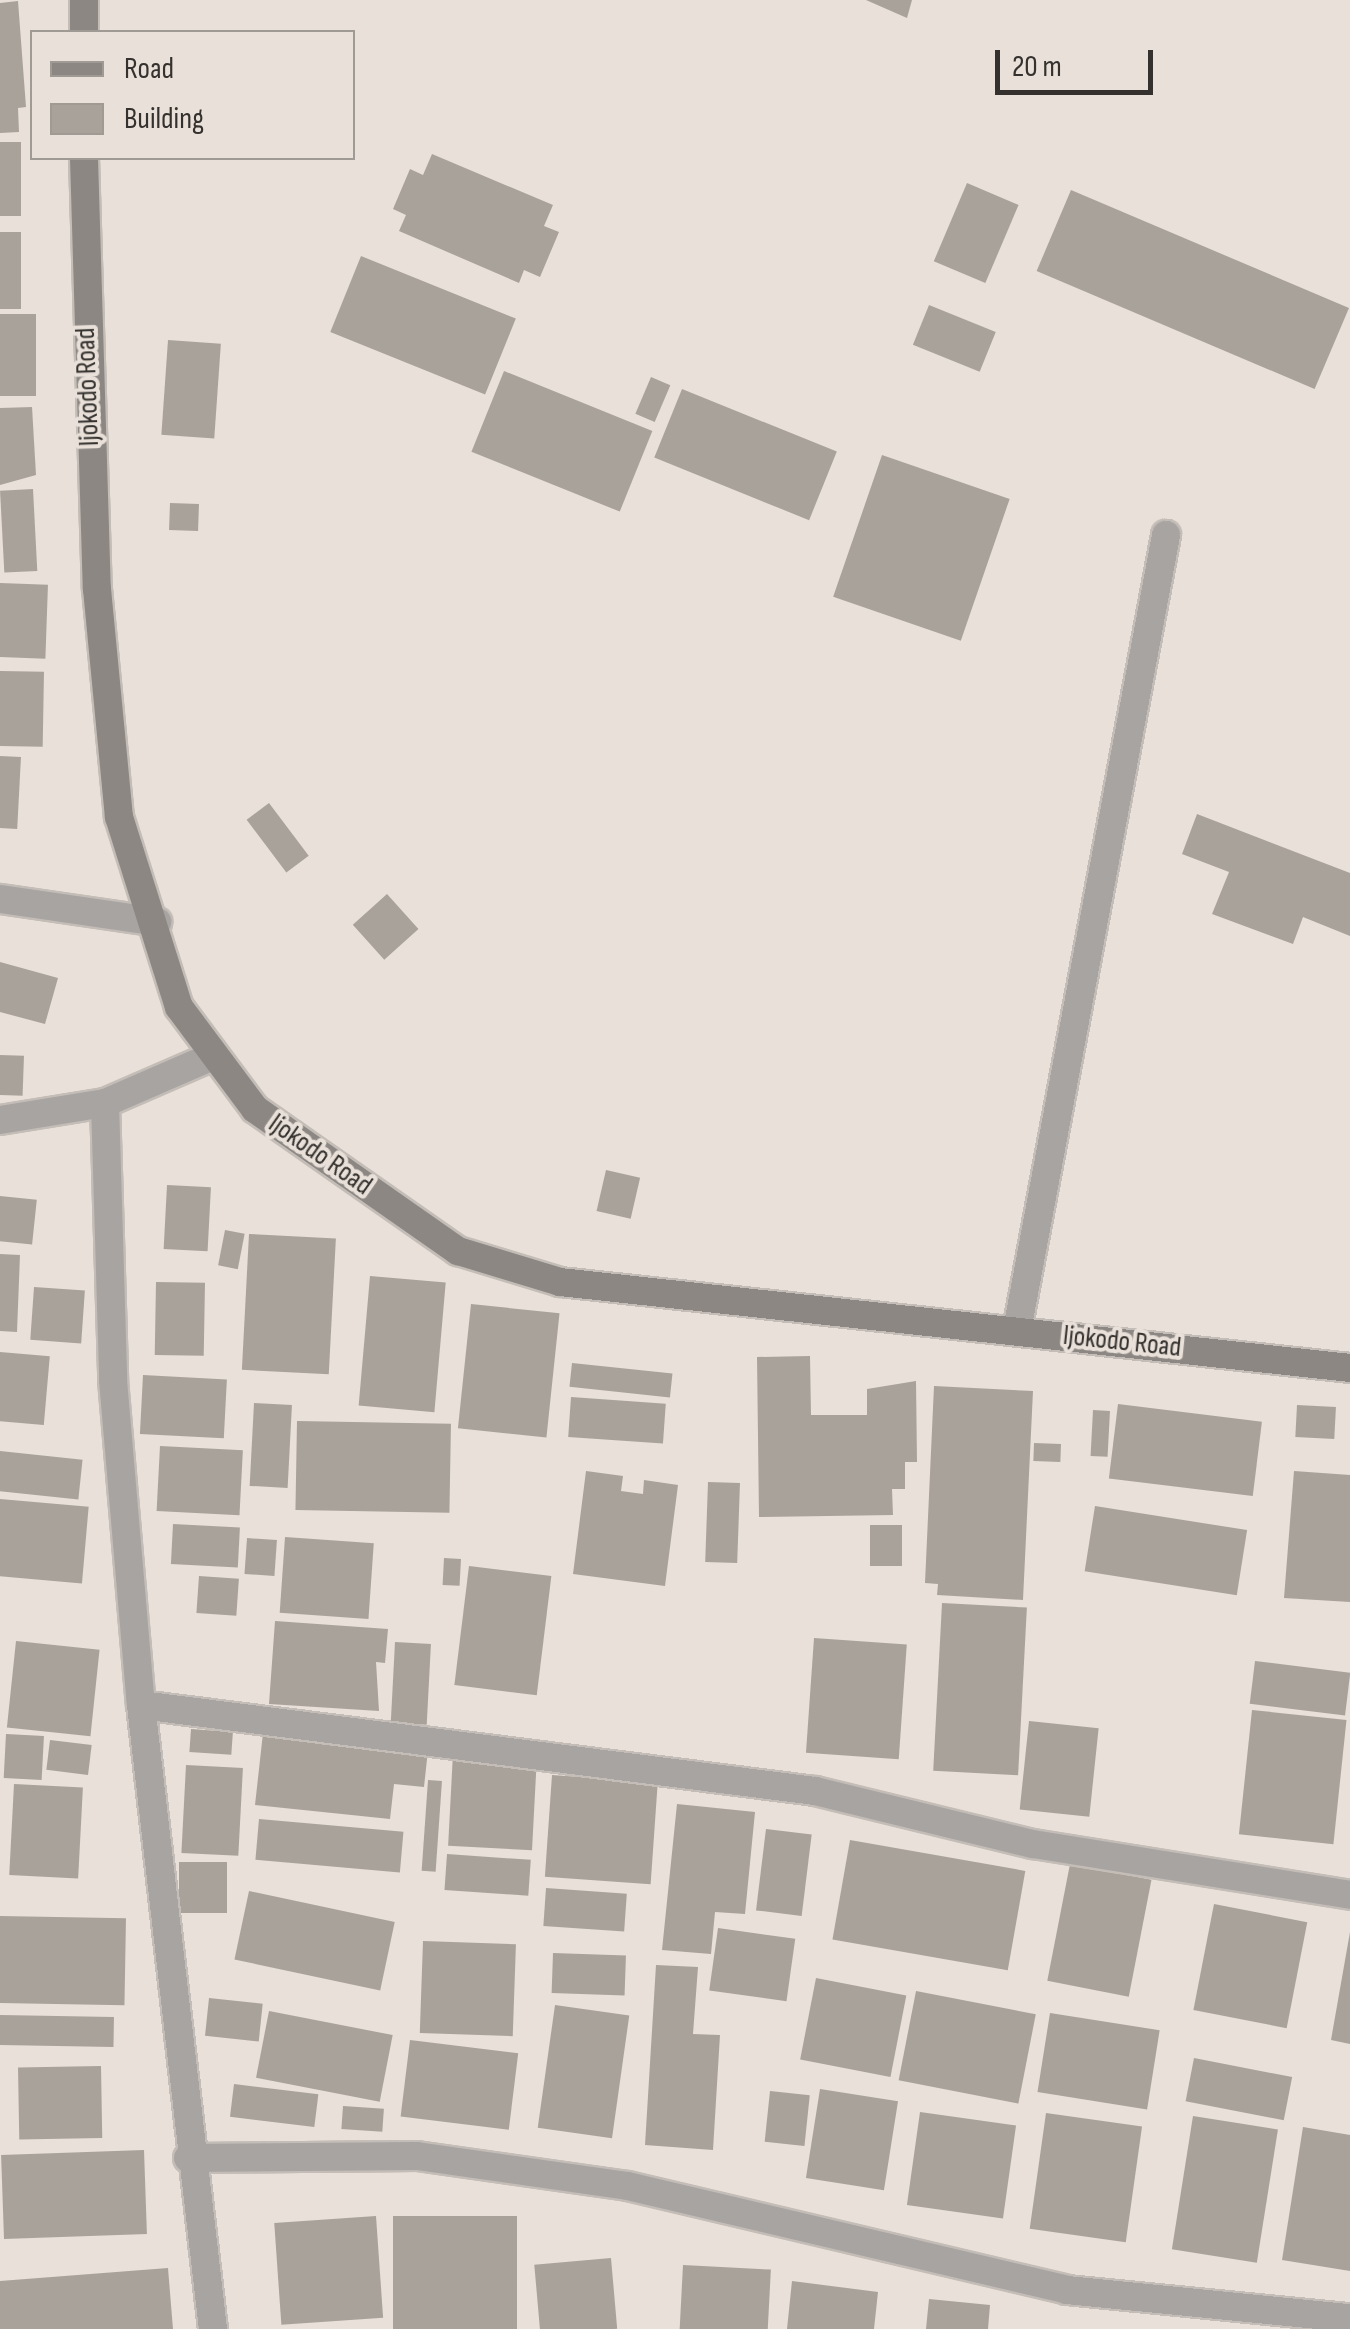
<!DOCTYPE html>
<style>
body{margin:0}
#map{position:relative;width:1350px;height:2329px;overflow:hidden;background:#e8e0d9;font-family:"Sofia Sans Condensed",sans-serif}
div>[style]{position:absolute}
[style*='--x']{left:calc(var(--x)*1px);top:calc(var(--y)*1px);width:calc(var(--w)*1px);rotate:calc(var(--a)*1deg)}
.building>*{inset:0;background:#a9a29b;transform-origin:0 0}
.roads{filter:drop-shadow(2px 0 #c4bdb7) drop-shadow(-2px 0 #c4bdb7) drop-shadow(0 2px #c4bdb7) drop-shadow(0 -2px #c4bdb7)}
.minor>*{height:28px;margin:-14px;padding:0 14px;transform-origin:14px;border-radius:14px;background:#a8a4a2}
.secondary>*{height:28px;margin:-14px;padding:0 14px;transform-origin:14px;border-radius:14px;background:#8c8783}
span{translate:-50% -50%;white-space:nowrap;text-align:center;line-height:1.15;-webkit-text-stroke:8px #e8e0d9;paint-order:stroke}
.street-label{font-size:28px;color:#34312e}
.legend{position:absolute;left:30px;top:30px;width:325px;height:130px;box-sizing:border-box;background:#e8e0d9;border:2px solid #a09a95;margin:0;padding:12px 18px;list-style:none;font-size:30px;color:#34312e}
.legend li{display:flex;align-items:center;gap:20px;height:50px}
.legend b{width:50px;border:2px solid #a09a95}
.scale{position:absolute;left:995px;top:50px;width:158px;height:45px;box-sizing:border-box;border:5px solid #34312e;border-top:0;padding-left:12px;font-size:30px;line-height:35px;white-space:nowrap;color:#34312e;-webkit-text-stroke:8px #e8e0d9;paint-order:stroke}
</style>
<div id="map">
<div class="building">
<i style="clip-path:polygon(866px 0,912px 0,907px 18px)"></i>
<i style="clip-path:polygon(18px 1px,26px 107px,18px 108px,19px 132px,0 133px,0 3px)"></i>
<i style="left:0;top:142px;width:21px;height:74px"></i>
<i style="clip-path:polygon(432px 154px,553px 205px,544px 226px,559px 232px,540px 277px,524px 270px,519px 283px,399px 231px,406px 215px,393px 209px,410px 169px,423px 175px)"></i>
<i style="left:967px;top:183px;width:56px;height:85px;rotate:23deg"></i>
<i style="left:1071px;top:190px;width:302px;height:88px;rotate:23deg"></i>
<i style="left:0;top:232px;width:21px;height:77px"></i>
<i style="left:361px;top:256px;width:167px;height:82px;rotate:22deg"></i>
<i style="left:929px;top:305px;width:72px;height:43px;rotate:22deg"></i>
<i style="left:0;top:314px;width:36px;height:82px"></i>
<i style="left:168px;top:340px;width:53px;height:95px;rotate:4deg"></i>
<i style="left:504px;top:371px;width:160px;height:87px;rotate:22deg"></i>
<i style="left:651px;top:377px;width:21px;height:40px;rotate:23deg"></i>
<i style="left:682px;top:389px;width:167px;height:74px;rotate:22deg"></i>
<i style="clip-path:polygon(32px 407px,36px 475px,0 485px,0 408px)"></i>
<i style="left:882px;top:455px;width:135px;height:150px;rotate:19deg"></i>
<i style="left:33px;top:489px;width:82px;height:33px;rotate:87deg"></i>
<i style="left:170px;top:503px;width:29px;height:27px;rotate:2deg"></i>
<i style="left:0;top:583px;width:48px;height:74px;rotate:2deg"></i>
<i style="left:0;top:671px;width:44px;height:75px;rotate:1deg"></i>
<i style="left:0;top:756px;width:21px;height:72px;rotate:3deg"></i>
<i style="left:269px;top:803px;width:66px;height:28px;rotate:53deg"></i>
<i style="clip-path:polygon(1197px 814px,1350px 873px,1350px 936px,1303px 917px,1293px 944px,1212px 914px,1229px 872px,1182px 854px)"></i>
<i style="left:387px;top:894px;width:47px;height:46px;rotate:48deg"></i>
<i style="clip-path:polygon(0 962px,58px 978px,45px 1024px,0 1012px)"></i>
<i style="left:0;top:1055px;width:24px;height:40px;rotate:2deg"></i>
<i style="left:606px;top:1170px;width:35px;height:42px;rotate:13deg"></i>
<i style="left:167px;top:1185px;width:44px;height:64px;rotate:3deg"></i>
<i style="left:0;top:1196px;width:37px;height:45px;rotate:6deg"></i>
<i style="left:225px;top:1230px;width:20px;height:36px;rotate:11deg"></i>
<i style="left:249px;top:1234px;width:87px;height:136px;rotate:3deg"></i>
<i style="clip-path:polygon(0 1254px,20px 1255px,17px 1332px,0 1331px)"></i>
<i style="left:370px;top:1276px;width:76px;height:130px;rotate:5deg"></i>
<i style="left:156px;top:1282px;width:49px;height:73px;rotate:1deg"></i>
<i style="left:34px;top:1287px;width:51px;height:53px;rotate:4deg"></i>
<i style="left:471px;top:1304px;width:89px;height:125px;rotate:6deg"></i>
<i style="left:0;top:1352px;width:50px;height:69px;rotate:5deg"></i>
<i style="clip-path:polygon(810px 1356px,811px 1415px,867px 1415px,867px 1389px,916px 1381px,917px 1462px,905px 1462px,905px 1489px,892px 1489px,893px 1515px,759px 1517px,757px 1357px)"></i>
<i style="left:572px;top:1363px;width:101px;height:24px;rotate:6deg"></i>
<i style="left:143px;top:1375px;width:84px;height:59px;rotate:3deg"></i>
<i style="clip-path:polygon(934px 1386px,1033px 1391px,1023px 1600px,937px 1595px,938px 1584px,925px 1583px)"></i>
<i style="left:571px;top:1397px;width:95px;height:40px;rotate:4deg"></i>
<i style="left:254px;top:1403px;width:38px;height:83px;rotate:3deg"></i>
<i style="left:1118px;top:1404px;width:145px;height:75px;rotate:7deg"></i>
<i style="left:1297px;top:1405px;width:39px;height:32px;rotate:3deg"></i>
<i style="left:1093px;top:1410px;width:17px;height:46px;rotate:3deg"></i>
<i style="left:297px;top:1421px;width:154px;height:89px;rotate:1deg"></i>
<i style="left:1034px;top:1443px;width:27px;height:18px;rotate:2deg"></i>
<i style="left:160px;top:1446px;width:83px;height:65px;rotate:3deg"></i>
<i style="left:0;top:1451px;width:83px;height:40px;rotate:6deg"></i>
<i style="clip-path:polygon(586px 1471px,623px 1476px,621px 1491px,643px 1494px,644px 1480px,678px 1485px,665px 1586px,573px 1574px)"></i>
<i style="clip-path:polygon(1294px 1471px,1350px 1475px,1350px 1602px,1284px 1598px)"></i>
<i style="left:708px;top:1482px;width:32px;height:80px;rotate:2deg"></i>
<i style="left:0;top:1499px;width:89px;height:77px;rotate:5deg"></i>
<i style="left:1095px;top:1506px;width:154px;height:66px;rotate:9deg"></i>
<i style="left:173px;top:1524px;width:67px;height:40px;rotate:3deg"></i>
<i style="left:870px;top:1525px;width:32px;height:41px"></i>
<i style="left:285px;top:1537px;width:89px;height:76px;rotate:4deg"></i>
<i style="left:247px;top:1538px;width:30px;height:36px;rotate:4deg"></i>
<i style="left:444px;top:1558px;width:17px;height:27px;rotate:3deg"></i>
<i style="left:469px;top:1566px;width:83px;height:120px;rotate:7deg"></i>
<i style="left:199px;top:1576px;width:40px;height:37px;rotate:4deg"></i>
<i style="left:942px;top:1603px;width:85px;height:168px;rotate:3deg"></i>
<i style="clip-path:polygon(275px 1621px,388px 1629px,385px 1663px,376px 1662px,379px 1711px,269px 1704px)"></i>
<i style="left:814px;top:1638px;width:93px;height:115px;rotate:4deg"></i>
<i style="left:16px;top:1641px;width:84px;height:87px;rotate:6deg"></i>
<i style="left:395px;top:1642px;width:36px;height:81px;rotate:3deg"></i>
<i style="left:1255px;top:1661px;width:96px;height:43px;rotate:7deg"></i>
<i style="left:1252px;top:1710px;width:95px;height:125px;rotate:6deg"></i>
<i style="left:1029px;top:1721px;width:70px;height:89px;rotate:6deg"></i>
<i style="left:191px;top:1729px;width:42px;height:23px;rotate:4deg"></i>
<i style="clip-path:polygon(263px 1733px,428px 1750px,424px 1787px,394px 1784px,390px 1819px,255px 1805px)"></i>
<i style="left:6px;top:1734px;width:38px;height:44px;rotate:3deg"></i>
<i style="left:50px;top:1740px;width:42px;height:30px;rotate:7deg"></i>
<i style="left:453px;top:1753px;width:84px;height:93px;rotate:3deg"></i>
<i style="left:186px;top:1765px;width:57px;height:88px;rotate:3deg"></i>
<i style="left:552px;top:1775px;width:106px;height:102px;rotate:4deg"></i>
<i style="left:428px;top:1780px;width:14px;height:91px;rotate:4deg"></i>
<i style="left:14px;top:1784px;width:69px;height:91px;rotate:3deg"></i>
<i style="clip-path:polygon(677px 1804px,755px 1812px,745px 1914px,715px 1912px,711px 1954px,662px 1950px)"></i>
<i style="left:259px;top:1819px;width:145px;height:41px;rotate:5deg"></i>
<i style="left:766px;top:1829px;width:46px;height:82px;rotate:7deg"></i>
<i style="left:850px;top:1840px;width:178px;height:101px;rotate:10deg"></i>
<i style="left:447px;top:1854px;width:84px;height:36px;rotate:4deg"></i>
<i style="left:179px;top:1862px;width:48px;height:51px"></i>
<i style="left:1070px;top:1864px;width:83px;height:119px;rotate:11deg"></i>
<i style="left:546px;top:1888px;width:81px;height:38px;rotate:4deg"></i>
<i style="left:249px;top:1891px;width:149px;height:70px;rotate:12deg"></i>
<i style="left:1214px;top:1904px;width:95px;height:108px;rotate:11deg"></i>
<i style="left:0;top:1916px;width:126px;height:87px;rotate:1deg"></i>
<i style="left:718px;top:1928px;width:78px;height:63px;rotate:8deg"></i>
<i style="clip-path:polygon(1350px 1932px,1350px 2044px,1331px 2040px)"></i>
<i style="left:423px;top:1941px;width:93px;height:92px;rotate:2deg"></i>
<i style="left:553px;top:1953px;width:73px;height:40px;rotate:2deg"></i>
<i style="clip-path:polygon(656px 1965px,698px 1967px,693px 2034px,720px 2035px,713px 2150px,645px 2145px)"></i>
<i style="left:816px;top:1978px;width:92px;height:83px;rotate:11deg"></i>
<i style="left:916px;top:1991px;width:122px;height:91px;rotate:11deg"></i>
<i style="left:209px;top:1998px;width:54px;height:38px;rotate:6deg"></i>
<i style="left:555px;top:2005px;width:75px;height:124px;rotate:8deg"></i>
<i style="left:269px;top:2011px;width:126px;height:68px;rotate:11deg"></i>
<i style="left:1050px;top:2013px;width:111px;height:80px;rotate:9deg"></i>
<i style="left:0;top:2015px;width:114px;height:30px;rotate:1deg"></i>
<i style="left:410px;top:2040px;width:109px;height:77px;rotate:7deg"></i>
<i style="left:1194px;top:2058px;width:100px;height:44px;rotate:11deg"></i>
<i style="left:101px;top:2066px;width:72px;height:83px;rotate:89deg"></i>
<i style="left:234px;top:2084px;width:85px;height:33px;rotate:7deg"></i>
<i style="left:820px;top:2089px;width:79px;height:90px;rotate:9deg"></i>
<i style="left:770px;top:2091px;width:40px;height:51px;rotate:6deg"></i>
<i style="left:343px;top:2106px;width:41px;height:23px;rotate:4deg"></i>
<i style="left:920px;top:2112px;width:97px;height:94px;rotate:8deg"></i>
<i style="left:1046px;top:2113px;width:97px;height:117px;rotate:8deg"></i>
<i style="left:1193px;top:2116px;width:86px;height:135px;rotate:9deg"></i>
<i style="clip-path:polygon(1303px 2127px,1350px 2135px,1350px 2271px,1282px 2260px)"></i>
<i style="left:144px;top:2150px;width:84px;height:143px;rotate:88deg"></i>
<i style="left:376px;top:2216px;width:102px;height:102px;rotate:86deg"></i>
<i style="left:393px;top:2216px;width:124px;height:113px"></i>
<i style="left:611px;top:2258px;width:71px;height:77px;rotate:85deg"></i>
<i style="left:683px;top:2265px;width:88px;height:64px;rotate:3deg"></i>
<i style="clip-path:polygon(168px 2268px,173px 2329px,0 2329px,0 2281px)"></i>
<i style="clip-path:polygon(792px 2281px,878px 2292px,874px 2329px,787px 2329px)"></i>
<i style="clip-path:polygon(929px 2299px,990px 2305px,988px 2329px,926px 2329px)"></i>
</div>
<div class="roads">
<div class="minor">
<i style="--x:0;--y:899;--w:159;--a:8.3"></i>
<i style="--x:105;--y:1103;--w:277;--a:88.3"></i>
<i style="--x:113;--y:1380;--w:326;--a:85.1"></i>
<i style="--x:141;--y:1705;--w:628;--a:83.42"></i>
<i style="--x:0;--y:1120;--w:106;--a:-9.2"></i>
<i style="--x:105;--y:1103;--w:116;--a:-23.5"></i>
<i style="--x:1017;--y:1330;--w:809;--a:-79.38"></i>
<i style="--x:141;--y:1705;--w:679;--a:7.27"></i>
<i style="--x:815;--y:1791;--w:224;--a:13.7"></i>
<i style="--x:1033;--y:1844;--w:321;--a:9.1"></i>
<i style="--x:188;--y:2158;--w:229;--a:-0.5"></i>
<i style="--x:417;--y:2156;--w:213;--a:8.1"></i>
<i style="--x:628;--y:2186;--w:451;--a:13.3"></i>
<i style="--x:1067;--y:2290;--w:284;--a:5.7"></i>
</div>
<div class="secondary">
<i style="--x:84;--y:0;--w:32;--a:90"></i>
<i style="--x:84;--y:158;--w:431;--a:88.3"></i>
<i style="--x:97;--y:589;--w:229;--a:84.5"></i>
<i style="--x:119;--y:817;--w:199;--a:72.5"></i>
<i style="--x:179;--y:1007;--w:127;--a:53.3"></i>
<i style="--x:255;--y:1109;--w:248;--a:35"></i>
<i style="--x:458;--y:1251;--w:107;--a:16.9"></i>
<i style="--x:560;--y:1282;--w:795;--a:6.21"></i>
</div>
</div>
<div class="street-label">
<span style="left:88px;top:387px;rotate:-92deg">Ijokodo Road</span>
<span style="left:320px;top:1155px;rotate:35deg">Ijokodo Road</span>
<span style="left:1122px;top:1342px;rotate:6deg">Ijokodo Road</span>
</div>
<ul class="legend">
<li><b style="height:12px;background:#8c8783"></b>Road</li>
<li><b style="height:28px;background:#a9a29b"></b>Building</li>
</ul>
<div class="scale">20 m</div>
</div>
